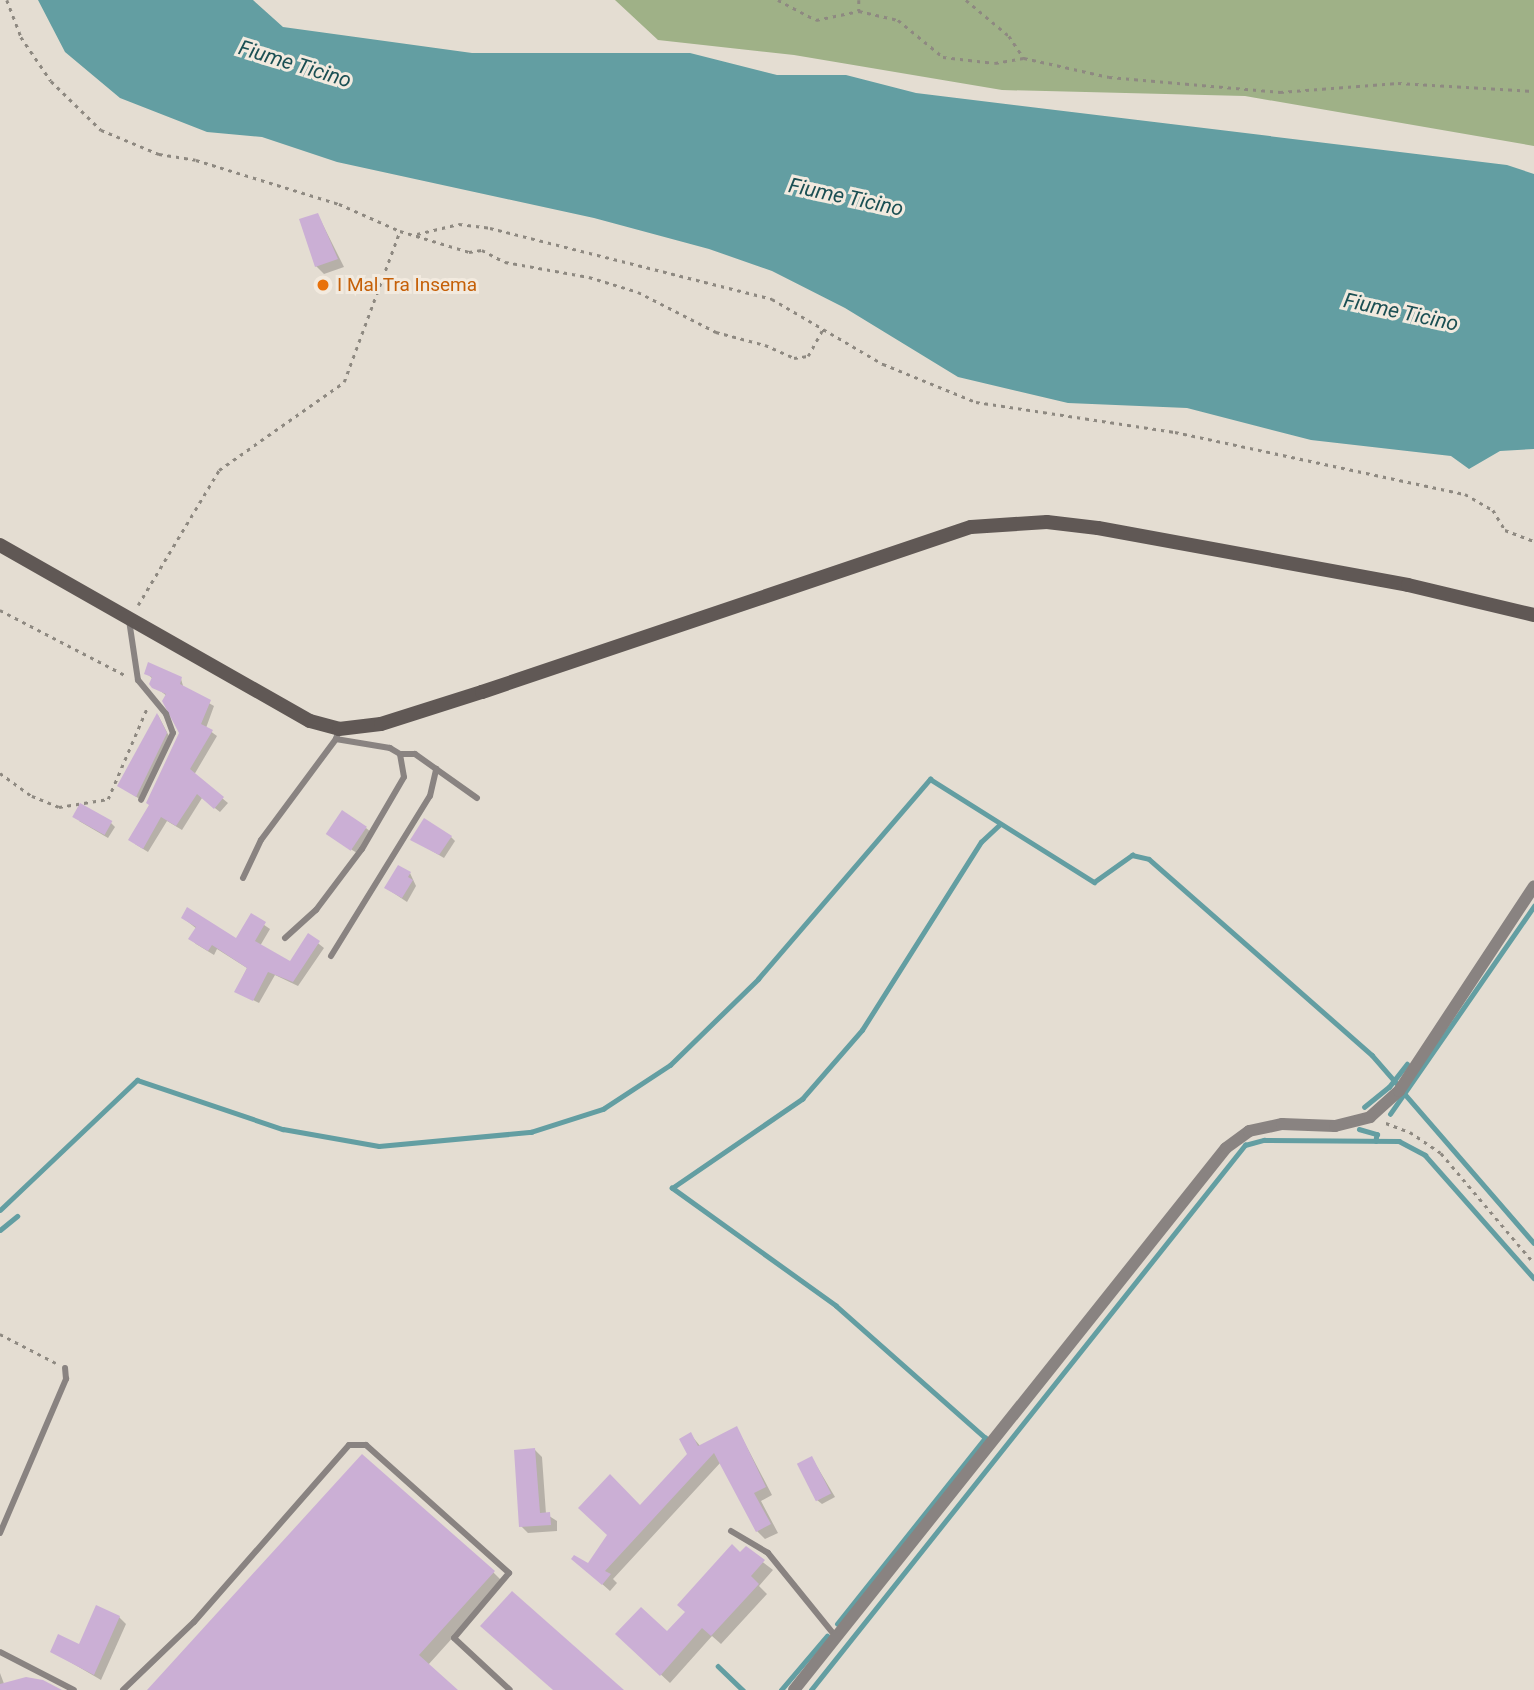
<!DOCTYPE html>
<style>
body{margin:0}
#map{position:relative;width:1534px;height:1690px;overflow:hidden;background:#e4ddd2;font-family:Roboto,sans-serif}
div>[style]{position:absolute}
[style*='--x']{left:calc(var(--x)*1px);top:calc(var(--y)*1px);width:calc(var(--w)*1px);rotate:calc(var(--a)*1deg)}
.forest>*{inset:0;background:#9fb187}
.water>*{inset:0;background:#639ea2}
.shadow>*{inset:0;background:#0003}
.stream>*{height:4.5px;margin:-2.25px;padding:0 2.25px;transform-origin:2.25px;border-radius:2.25px;background:#639ea2}
.building>*{inset:0;background:#cbafd5;transform-origin:0 0}
.path>*{height:2.5px;margin-top:-1.25px;transform-origin:0;background:repeating-linear-gradient(90deg,#8e8981 0 3.5px,transparent 0 8.5px)}
.lane>*{height:6px;margin:-3px;padding:0 3px;transform-origin:3px;border-radius:3px;background:#898381}
.street>*{height:12px;margin:-6px;padding:0 6px;transform-origin:6px;border-radius:6px;background:#898381}
.secondary>*{height:14px;margin:-7px;padding:0 7px;transform-origin:7px;border-radius:7px;background:#605855}
.dots>*{width:19px;height:19px;translate:-50% -50%;box-sizing:border-box;border:4px solid #f2eadf;border-radius:50%}
span{translate:-50% -50%;white-space:nowrap;text-align:center;line-height:1.15;-webkit-text-stroke:6px #f2eadf;paint-order:stroke}
.food-label{font-size:19px;color:#c56008}
.left{translate:0 -50%;text-align:left}
.water-label{font-size:21px;color:#1b4f53;font-style:italic}
</style>
<div id="map">
<div class="forest">
<i style="clip-path:polygon(615px 0,1534px 0,1534px 146px,1245px 96px,1002px 90px,794px 55px,658px 40px)"></i>
</div>
<div class="water">
<i style="clip-path:polygon(38px 0,253px 0,283px 27px,472px 53px,690px 53px,777px 75px,846px 75px,916px 93px,1507px 165px,1534px 174px,1534px 449px,1500px 451px,1469px 469px,1451px 456px,1311px 440px,1187px 408px,1068px 403px,958px 377px,845px 308px,772px 271px,709px 249px,594px 218px,337px 162px,262px 137px,207px 132px,120px 98px,65px 52px)"></i>
</div>
<div class="shadow">
<i style="clip-path:polygon(318px 215px,344px 267px,324px 274px,316px 266px)"></i>
<i style="clip-path:polygon(146px 673px,181px 679px,184px 689px,214px 706px,206px 728px,217px 736px,194px 775px,228px 803px,220px 812px,202px 798px,182px 830px,167px 821px,148px 852px,135px 844px,181px 734px,167px 696px,151px 684px,153px 679px)"></i>
<i style="clip-path:polygon(158px 715px,170px 738px,141px 800px,120px 786px)"></i>
<i style="clip-path:polygon(79px 821px,110px 822px,115px 827px,108px 838px)"></i>
<i style="clip-path:polygon(366px 828px,371px 832px,357px 853px,333px 838px)"></i>
<i style="clip-path:polygon(451px 837px,455px 841px,444px 858px,412px 839px)"></i>
<i style="clip-path:polygon(410px 873px,416px 886px,407px 902px,386px 888px)"></i>
<i style="clip-path:polygon(251px 916px,270px 929px,260px 946px,290px 963px,309px 936px,324px 948px,298px 986px,275px 975px,259px 1003px,236px 991px,247px 968px,217px 949px,214px 955px,196px 944px,191px 939px,197px 929px,183px 918px,236px 940px)"></i>
<i style="clip-path:polygon(737px 1428px,772px 1495px,761px 1501px,778px 1533px,765px 1539px,757px 1531px,721px 1462px,613px 1579px,617px 1583px,610px 1591px,582px 1566px,589px 1565px,689px 1454px,691px 1435px,701px 1447px)"></i>
<i style="clip-path:polygon(535px 1450px,542px 1457px,546px 1514px,557px 1521px,557px 1531px,528px 1533px,521px 1526px)"></i>
<i style="clip-path:polygon(812px 1458px,835px 1497px,822px 1504px,817px 1500px)"></i>
<i style="clip-path:polygon(746px 1549px,773px 1570px,759px 1586px,767px 1594px,721px 1644px,712px 1636px,670px 1683px,627px 1643px,667px 1634px)"></i>
<i style="clip-path:polygon(493px 1572px,503px 1582px,428px 1665px,455px 1690px,149px 1690px)"></i>
<i style="clip-path:polygon(119px 1617px,126px 1624px,101px 1680px,53px 1652px,80px 1646px)"></i>
<i style="clip-path:polygon(0 1673px,6px 1689px,52px 1690px,0 1690px)"></i>
</div>
<div class="stream">
<i style="--x:1404;--y:1093;--w:198;--a:49.1"></i>
<i style="--x:1364;--y:1107;--w:32;--a:-39"></i>
<i style="--x:1389;--y:1087;--w:29;--a:-52"></i>
<i style="--x:1390;--y:1114;--w:253;--a:-55.3"></i>
<i style="--x:1359;--y:1129;--w:19;--a:16"></i>
<i style="--x:1377;--y:1134;--w:7;--a:98"></i>
<i style="--x:0;--y:1210;--w:189;--a:-43.5"></i>
<i style="--x:137;--y:1080;--w:154;--a:18.6"></i>
<i style="--x:283;--y:1129;--w:97;--a:10"></i>
<i style="--x:379;--y:1146;--w:153;--a:-5.3"></i>
<i style="--x:531;--y:1132;--w:76;--a:-17.7"></i>
<i style="--x:603;--y:1109;--w:80;--a:-33.3"></i>
<i style="--x:670;--y:1065;--w:123;--a:-44.3"></i>
<i style="--x:758;--y:979;--w:264;--a:-49.3"></i>
<i style="--x:930;--y:779;--w:194;--a:32.1"></i>
<i style="--x:1094;--y:882;--w:47;--a:-35.4"></i>
<i style="--x:1132;--y:855;--w:17;--a:13"></i>
<i style="--x:1149;--y:859;--w:297;--a:41.3"></i>
<i style="--x:1372;--y:1055;--w:37;--a:49"></i>
<i style="--x:0;--y:1230;--w:22;--a:-39"></i>
<i style="--x:837;--y:1624;--w:238;--a:-51.5"></i>
<i style="--x:985;--y:1438;--w:199;--a:-138.5"></i>
<i style="--x:836;--y:1306;--w:202;--a:-144.3"></i>
<i style="--x:672;--y:1188;--w:158;--a:-34.4"></i>
<i style="--x:802;--y:1099;--w:91;--a:-49"></i>
<i style="--x:862;--y:1030;--w:222;--a:-57.7"></i>
<i style="--x:981;--y:842;--w:25;--a:-43"></i>
<i style="--x:718;--y:1666;--w:35;--a:44"></i>
<i style="--x:781;--y:1690;--w:71;--a:-49.6"></i>
<i style="--x:811;--y:1690;--w:697;--a:-51.47"></i>
<i style="--x:1245;--y:1145;--w:20;--a:-15"></i>
<i style="--x:1264;--y:1140;--w:135;--a:0.4"></i>
<i style="--x:1399;--y:1141;--w:30;--a:28"></i>
<i style="--x:1425;--y:1155;--w:164;--a:48.5"></i>
</div>
<div class="building">
<i style="clip-path:polygon(318px 213px,338px 259px,315px 267px,299px 219px)"></i>
<i style="clip-path:polygon(148px 662px,182px 677px,180px 684px,211px 700px,201px 724px,213px 730px,190px 769px,224px 797px,214px 809px,197px 794px,176px 826px,161px 817px,143px 849px,128px 840px,149px 805px,146px 803px,179px 733px,162px 701px,166px 694px,152px 688px,149px 684px,152px 677px,144px 674px)"></i>
<i style="clip-path:polygon(157px 713px,167px 733px,136px 797px,117px 786px)"></i>
<i style="left:80px;top:803px;width:37px;height:16px;rotate:29deg"></i>
<i style="left:342px;top:810px;width:30px;height:29px;rotate:34deg"></i>
<i style="clip-path:polygon(424px 818px,452px 836px,439px 855px,410px 840px)"></i>
<i style="clip-path:polygon(398px 865px,411px 872px,408px 877px,413px 880px,402px 898px,384px 888px)"></i>
<i style="clip-path:polygon(187px 907px,236px 938px,251px 913px,266px 922px,255px 941px,290px 961px,308px 933px,320px 941px,293px 982px,268px 972px,253px 1001px,234px 992px,247px 968px,212px 945px,208px 951px,188px 939px,196px 927px,181px 918px)"></i>
<i style="clip-path:polygon(737px 1426px,766px 1487px,754px 1493px,771px 1524px,756px 1532px,714px 1453px,605px 1571px,611px 1574px,602px 1585px,571px 1559px,574px 1555px,588px 1563px,607px 1535px,578px 1508px,610px 1474px,640px 1505px,687px 1454px,679px 1439px,691px 1432px,698px 1446px)"></i>
<i style="clip-path:polygon(535px 1448px,540px 1513px,550px 1512px,551px 1525px,519px 1527px,514px 1450px)"></i>
<i style="clip-path:polygon(362px 1454px,495px 1571px,419px 1655px,458px 1690px,147px 1690px)"></i>
<i style="left:812px;top:1456px;width:42px;height:17px;rotate:63deg"></i>
<i style="clip-path:polygon(732px 1544px,740px 1552px,746px 1546px,765px 1560px,751px 1576px,759px 1584px,711px 1636px,702px 1628px,660px 1676px,615px 1634px,641px 1607px,667px 1631px,685px 1612px,677px 1605px)"></i>
<i style="clip-path:polygon(512px 1591px,624px 1690px,553px 1690px,480px 1626px)"></i>
<i style="clip-path:polygon(96px 1605px,120px 1616px,94px 1675px,50px 1652px,58px 1634px,79px 1644px)"></i>
<i style="clip-path:polygon(26px 1677px,43px 1680px,62px 1690px,0 1690px,0 1684px)"></i>
</div>
<div class="path">
<i style="--x:7;--y:0;--w:40;--a:69"></i>
<i style="--x:21;--y:37;--w:53;--a:55.7"></i>
<i style="--x:51;--y:81;--w:70;--a:44.4"></i>
<i style="--x:101;--y:130;--w:63;--a:22.5"></i>
<i style="--x:159;--y:154;--w:37;--a:9"></i>
<i style="--x:196;--y:160;--w:150;--a:17.1"></i>
<i style="--x:339;--y:204;--w:67;--a:23.9"></i>
<i style="--x:400;--y:231;--w:72;--a:16.9"></i>
<i style="--x:469;--y:252;--w:13;--a:-9"></i>
<i style="--x:482;--y:250;--w:26;--a:28"></i>
<i style="--x:505;--y:262;--w:85;--a:10.1"></i>
<i style="--x:589;--y:277;--w:51;--a:17"></i>
<i style="--x:638;--y:292;--w:88;--a:27.1"></i>
<i style="--x:716;--y:332;--w:51;--a:14.9"></i>
<i style="--x:765;--y:345;--w:32;--a:24"></i>
<i style="--x:794;--y:358;--w:14;--a:-8"></i>
<i style="--x:808;--y:356;--w:29;--a:-61"></i>
<i style="--x:822;--y:331;--w:8;--a:0"></i>
<i style="--x:778;--y:0;--w:43;--a:27.8"></i>
<i style="--x:816;--y:20;--w:44;--a:-11.8"></i>
<i style="--x:859;--y:11;--w:40;--a:13"></i>
<i style="--x:898;--y:20;--w:58;--a:39.4"></i>
<i style="--x:943;--y:57;--w:52;--a:6.6"></i>
<i style="--x:995;--y:63;--w:29;--a:-10"></i>
<i style="--x:1024;--y:58;--w:87;--a:12.6"></i>
<i style="--x:1109;--y:77;--w:172;--a:5"></i>
<i style="--x:1280;--y:92;--w:118;--a:-4.4"></i>
<i style="--x:1398;--y:83;--w:136;--a:3.4"></i>
<i style="--x:859;--y:0;--w:11;--a:90"></i>
<i style="--x:966;--y:0;--w:56;--a:39.9"></i>
<i style="--x:1009;--y:36;--w:27;--a:56"></i>
<i style="--x:417;--y:234;--w:43;--a:-13.4"></i>
<i style="--x:459;--y:224;--w:31;--a:7"></i>
<i style="--x:490;--y:228;--w:291;--a:14.1"></i>
<i style="--x:772;--y:299;--w:129;--a:30.4"></i>
<i style="--x:883;--y:364;--w:100;--a:22.2"></i>
<i style="--x:976;--y:402;--w:201;--a:8.6"></i>
<i style="--x:1175;--y:432;--w:297;--a:12.1"></i>
<i style="--x:1465;--y:494;--w:32;--a:30"></i>
<i style="--x:1493;--y:510;--w:23;--a:59"></i>
<i style="--x:1505;--y:530;--w:31;--a:21"></i>
<i style="--x:138;--y:605;--w:157;--a:-59"></i>
<i style="--x:219;--y:470;--w:153;--a:-35.1"></i>
<i style="--x:344;--y:382;--w:161;--a:-69.7"></i>
<i style="--x:0;--y:610;--w:141;--a:27.5"></i>
<i style="--x:0;--y:773;--w:39;--a:36"></i>
<i style="--x:32;--y:796;--w:29;--a:22"></i>
<i style="--x:59;--y:807;--w:50;--a:-9.3"></i>
<i style="--x:108;--y:799;--w:99;--a:-66.8"></i>
<i style="--x:1386;--y:1123;--w:26;--a:21"></i>
<i style="--x:1410;--y:1132;--w:37;--a:34"></i>
<i style="--x:1441;--y:1153;--w:144;--a:49.8"></i>
<i style="--x:0;--y:1334;--w:63;--a:27.4"></i>
</div>
<div class="lane">
<i style="--x:129;--y:620;--w:61;--a:81.5"></i>
<i style="--x:138;--y:680;--w:44;--a:50.5"></i>
<i style="--x:166;--y:714;--w:20;--a:70"></i>
<i style="--x:173;--y:733;--w:74;--a:115.5"></i>
<i style="--x:400;--y:754;--w:15;--a:0"></i>
<i style="--x:415;--y:754;--w:76;--a:35.4"></i>
<i style="--x:243;--y:878;--w:42;--a:-64.7"></i>
<i style="--x:261;--y:840;--w:126;--a:-53.4"></i>
<i style="--x:285;--y:938;--w:42;--a:-42.1"></i>
<i style="--x:316;--y:910;--w:76;--a:-53"></i>
<i style="--x:362;--y:849;--w:83;--a:-59.7"></i>
<i style="--x:404;--y:777;--w:23;--a:-100"></i>
<i style="--x:400;--y:754;--w:12;--a:-149"></i>
<i style="--x:390;--y:748;--w:55;--a:-170.5"></i>
<i style="--x:336;--y:739;--w:10;--a:-73"></i>
<i style="--x:331;--y:956;--w:188;--a:-58.3"></i>
<i style="--x:430;--y:796;--w:28;--a:-77"></i>
<i style="--x:731;--y:1531;--w:43;--a:30.7"></i>
<i style="--x:768;--y:1553;--w:108;--a:51"></i>
<i style="--x:0;--y:1533;--w:168;--a:-66.8"></i>
<i style="--x:66;--y:1379;--w:11;--a:-95"></i>
<i style="--x:0;--y:1652;--w:83;--a:27.2"></i>
<i style="--x:123;--y:1690;--w:98;--a:-43.8"></i>
<i style="--x:194;--y:1622;--w:235;--a:-48.8"></i>
<i style="--x:349;--y:1445;--w:17;--a:0"></i>
<i style="--x:366;--y:1445;--w:192;--a:41.8"></i>
<i style="--x:509;--y:1573;--w:85;--a:130.2"></i>
<i style="--x:454;--y:1638;--w:76;--a:42.9"></i>
</div>
<div class="street">
<i style="--x:794;--y:1690;--w:693;--a:-51.44"></i>
<i style="--x:1226;--y:1148;--w:29;--a:-36"></i>
<i style="--x:1249;--y:1131;--w:34;--a:-12"></i>
<i style="--x:1282;--y:1124;--w:53;--a:2.2"></i>
<i style="--x:1335;--y:1126;--w:36;--a:-14"></i>
<i style="--x:1370;--y:1117;--w:39;--a:-42"></i>
<i style="--x:1399;--y:1091;--w:245;--a:-56.6"></i>
</div>
<div class="secondary">
<i style="--x:0;--y:545;--w:356;--a:29.6"></i>
<i style="--x:310;--y:721;--w:30;--a:15"></i>
<i style="--x:339;--y:729;--w:42;--a:-6.8"></i>
<i style="--x:381;--y:724;--w:106;--a:-17.6"></i>
<i style="--x:482;--y:692;--w:516;--a:-18.65"></i>
<i style="--x:971;--y:527;--w:76;--a:-3.8"></i>
<i style="--x:1047;--y:522;--w:51;--a:6.7"></i>
<i style="--x:1098;--y:528;--w:315;--a:10.4"></i>
<i style="--x:1408;--y:585;--w:130;--a:13.4"></i>
</div>
<div class="dots">
<i style="left:323px;top:285px;background:#e8710a"></i>
</div>
<div class="food-label">
<span class="left" style="left:337px;top:285px">I Mal Tra Insema</span>
</div>
<div class="water-label">
<span style="left:295px;top:64px;rotate:17deg">Fiume Ticino</span>
<span style="left:846px;top:197px;rotate:12deg">Fiume Ticino</span>
<span style="left:1401px;top:312px;rotate:12deg">Fiume Ticino</span>
</div>
</div>
